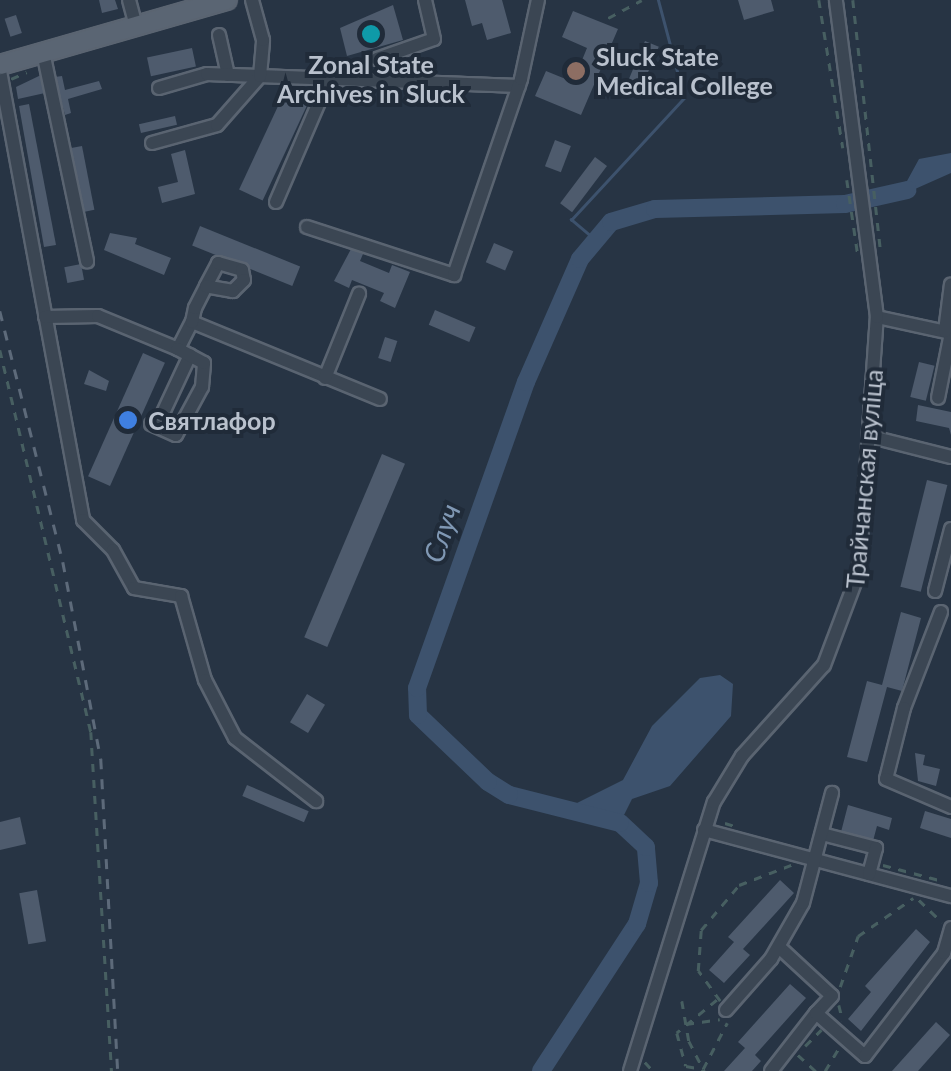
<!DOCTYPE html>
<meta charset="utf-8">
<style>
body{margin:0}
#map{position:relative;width:951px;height:1071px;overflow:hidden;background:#273444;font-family:Lato,sans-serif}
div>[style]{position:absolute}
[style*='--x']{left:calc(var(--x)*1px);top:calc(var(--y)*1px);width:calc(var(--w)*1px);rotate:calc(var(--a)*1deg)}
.water>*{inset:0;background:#3d526d}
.stream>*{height:2.5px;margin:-1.25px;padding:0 1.25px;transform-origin:1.25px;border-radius:1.25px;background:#3d526d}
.river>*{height:18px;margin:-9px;padding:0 9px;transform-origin:9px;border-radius:9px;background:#3d526d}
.building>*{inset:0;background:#4e5b6d;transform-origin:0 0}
.path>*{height:2.5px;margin-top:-1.25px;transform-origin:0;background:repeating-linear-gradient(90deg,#475f61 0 8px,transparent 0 16px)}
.roads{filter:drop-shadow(2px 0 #5a6471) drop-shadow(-2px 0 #5a6471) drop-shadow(0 2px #5a6471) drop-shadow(0 -2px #5a6471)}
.minor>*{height:12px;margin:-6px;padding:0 6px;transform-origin:6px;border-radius:6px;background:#3b4653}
.major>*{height:18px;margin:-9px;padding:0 9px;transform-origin:9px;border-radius:9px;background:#5a6573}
.rail>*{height:2.5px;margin-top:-1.25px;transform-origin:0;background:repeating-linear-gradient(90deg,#5d6a7a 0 10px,transparent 0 20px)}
.dots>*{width:28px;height:28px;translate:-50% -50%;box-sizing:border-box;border:5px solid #202b39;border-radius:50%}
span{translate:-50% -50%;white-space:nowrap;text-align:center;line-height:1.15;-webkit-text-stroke:8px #202b39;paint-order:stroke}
.poi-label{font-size:25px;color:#b9c1cd;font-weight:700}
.left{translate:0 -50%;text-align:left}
.street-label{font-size:25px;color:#b9c1cd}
.water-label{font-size:28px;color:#8098b4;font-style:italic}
</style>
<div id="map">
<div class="water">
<i style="clip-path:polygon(951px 153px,951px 173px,888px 201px,885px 191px,907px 181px,919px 159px)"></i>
<i style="clip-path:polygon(720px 675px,733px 684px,731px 716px,670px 786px,632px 799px,620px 823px,567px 808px,623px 780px,652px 726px,700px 678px)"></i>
</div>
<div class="stream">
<i style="--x:594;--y:239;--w:30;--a:-140"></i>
<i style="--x:571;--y:220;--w:166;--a:-47.2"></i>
<i style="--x:684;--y:98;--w:101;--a:-104.9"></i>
</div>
<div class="river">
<i style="--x:541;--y:1071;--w:176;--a:-56.9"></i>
<i style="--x:637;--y:924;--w:43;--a:-73.7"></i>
<i style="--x:649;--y:883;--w:36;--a:-95"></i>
<i style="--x:646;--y:847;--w:35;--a:-137"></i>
<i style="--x:620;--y:823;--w:114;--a:-165.8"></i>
<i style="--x:509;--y:795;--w:25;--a:-148"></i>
<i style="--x:488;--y:782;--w:97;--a:-136.3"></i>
<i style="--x:418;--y:715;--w:27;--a:-92"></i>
<i style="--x:417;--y:688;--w:325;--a:-70.4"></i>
<i style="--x:526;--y:382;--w:134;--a:-66.3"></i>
<i style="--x:580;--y:259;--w:48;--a:-50"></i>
<i style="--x:611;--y:222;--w:46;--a:-16.5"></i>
<i style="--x:655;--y:209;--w:190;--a:-1.5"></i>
<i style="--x:845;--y:204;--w:64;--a:-12.7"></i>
</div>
<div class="building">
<i style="clip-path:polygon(99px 0,115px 0,118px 9px,102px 13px)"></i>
<i style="clip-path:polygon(465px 0,502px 0,511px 33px,487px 40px,482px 23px,472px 26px)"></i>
<i style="clip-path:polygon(738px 0,771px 0,774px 11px,744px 20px)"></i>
<i style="clip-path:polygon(393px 5px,403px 40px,347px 56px,340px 28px)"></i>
<i style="clip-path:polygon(573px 11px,618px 29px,581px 115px,535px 96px,546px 71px,573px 82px,587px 48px,562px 37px)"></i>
<i style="left:16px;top:15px;width:19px;height:12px;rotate:72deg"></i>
<i style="left:645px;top:41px;width:15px;height:55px;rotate:23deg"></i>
<i style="left:192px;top:48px;width:19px;height:46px;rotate:78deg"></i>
<i style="clip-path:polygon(41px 75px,45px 93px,18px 99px,16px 87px)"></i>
<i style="clip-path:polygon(62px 76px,65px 90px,99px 81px,102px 89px,68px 99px,71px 113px,65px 115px,55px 77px)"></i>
<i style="left:286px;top:89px;width:26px;height:111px;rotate:25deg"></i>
<i style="clip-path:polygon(29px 104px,56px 245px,44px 247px,19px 106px)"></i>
<i style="left:175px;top:116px;width:9px;height:37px;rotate:77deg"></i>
<i style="left:555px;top:140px;width:17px;height:28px;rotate:21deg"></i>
<i style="left:82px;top:146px;width:65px;height:11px;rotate:79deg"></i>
<i style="clip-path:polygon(185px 150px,195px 194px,162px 203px,158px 187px,178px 182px,171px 154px)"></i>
<i style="left:595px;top:157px;width:15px;height:58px;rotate:37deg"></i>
<i style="left:200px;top:226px;width:108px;height:21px;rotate:22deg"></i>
<i style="clip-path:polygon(110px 233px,137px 238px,135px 244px,171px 258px,164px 275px,104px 250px)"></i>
<i style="left:494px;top:243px;width:21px;height:21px;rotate:23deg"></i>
<i style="clip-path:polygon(351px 249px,363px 254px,360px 261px,389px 273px,392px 265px,410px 272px,395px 308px,380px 301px,384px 293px,352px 280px,349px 288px,334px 281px)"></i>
<i style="left:81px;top:264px;width:16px;height:17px;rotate:79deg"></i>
<i style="left:435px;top:310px;width:44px;height:16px;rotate:23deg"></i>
<i style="left:385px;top:337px;width:13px;height:22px;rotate:18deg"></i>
<i style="left:143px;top:353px;width:24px;height:135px;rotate:24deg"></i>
<i style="left:919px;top:362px;width:16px;height:36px;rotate:14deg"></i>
<i style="clip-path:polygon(89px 370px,109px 381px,106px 391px,84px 384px)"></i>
<i style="clip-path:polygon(918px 405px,951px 412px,951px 435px,949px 428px,916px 421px)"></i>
<i style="left:382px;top:454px;width:25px;height:199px;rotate:23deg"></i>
<i style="left:927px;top:480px;width:21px;height:110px;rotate:14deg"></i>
<i style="clip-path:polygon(901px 612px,921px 618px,902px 691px,887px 687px,867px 762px,847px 757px,867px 681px,882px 685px)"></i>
<i style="left:307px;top:694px;width:21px;height:33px;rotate:31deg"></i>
<i style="clip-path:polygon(915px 753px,925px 755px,923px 765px,940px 769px,936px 786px,918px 781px)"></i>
<i style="left:247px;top:785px;width:67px;height:12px;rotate:23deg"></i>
<i style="clip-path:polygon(848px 805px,892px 818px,889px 830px,877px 826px,873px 841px,841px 832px)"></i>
<i style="clip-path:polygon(925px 811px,951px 819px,951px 838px,920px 828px)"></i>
<i style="clip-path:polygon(20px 817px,26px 844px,0 850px,0 822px)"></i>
<i style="clip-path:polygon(780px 880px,794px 893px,743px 949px,750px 955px,724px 983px,709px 970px,734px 942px,728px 937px)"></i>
<i style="left:37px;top:890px;width:52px;height:18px;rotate:80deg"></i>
<i style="clip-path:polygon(916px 929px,930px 942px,861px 1031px,848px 1019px,871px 992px,865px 986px)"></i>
<i style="clip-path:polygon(790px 984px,806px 998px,755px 1055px,761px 1061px,752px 1071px,724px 1071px,745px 1048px,738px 1042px)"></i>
<i style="clip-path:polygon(936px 1022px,950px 1035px,918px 1071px,892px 1071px)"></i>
</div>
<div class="path">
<i style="--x:819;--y:0;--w:150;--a:80.8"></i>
<i style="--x:853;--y:0;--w:255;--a:83.7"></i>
<i style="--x:608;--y:18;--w:38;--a:-28"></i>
<i style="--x:11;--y:79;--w:17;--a:-24"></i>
<i style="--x:847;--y:180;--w:76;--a:81.7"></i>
<i style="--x:0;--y:350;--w:393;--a:76.6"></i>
<i style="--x:91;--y:732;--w:340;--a:86.5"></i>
<i style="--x:725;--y:823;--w:14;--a:17"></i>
<i style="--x:883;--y:865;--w:62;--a:14.9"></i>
<i style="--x:919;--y:900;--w:32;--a:44"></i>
<i style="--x:840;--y:987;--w:54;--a:-70.6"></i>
<i style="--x:858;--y:936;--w:67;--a:-34.6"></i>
<i style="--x:717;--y:1000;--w:52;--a:140.5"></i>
<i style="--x:677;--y:1033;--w:34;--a:75"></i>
<i style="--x:686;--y:1066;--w:17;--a:10"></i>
<i style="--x:703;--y:1069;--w:52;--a:-62.4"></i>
<i style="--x:682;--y:1001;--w:41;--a:80.1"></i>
<i style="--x:689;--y:1041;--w:34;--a:63"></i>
<i style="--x:720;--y:1001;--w:37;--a:-126"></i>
<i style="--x:698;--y:971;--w:41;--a:-85.8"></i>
<i style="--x:701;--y:930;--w:59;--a:-49.8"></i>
<i style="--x:739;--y:885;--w:56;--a:-21"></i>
<i style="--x:839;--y:1005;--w:16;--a:76"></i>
<i style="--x:686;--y:1024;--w:34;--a:-8"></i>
<i style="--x:805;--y:1046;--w:23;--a:-45"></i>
<i style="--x:798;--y:1055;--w:24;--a:42"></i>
<i style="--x:645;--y:1062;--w:12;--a:48"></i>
<i style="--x:825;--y:1071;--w:27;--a:-59"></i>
</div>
<div class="roads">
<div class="minor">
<i style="--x:129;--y:0;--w:28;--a:75"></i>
<i style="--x:219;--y:35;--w:41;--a:77.3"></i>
<i style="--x:43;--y:52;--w:214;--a:78.1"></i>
<i style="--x:377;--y:59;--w:60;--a:-19.3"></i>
<i style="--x:434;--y:39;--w:40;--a:-103"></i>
<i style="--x:0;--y:71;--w:457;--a:79.5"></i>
<i style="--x:83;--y:520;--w:42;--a:45"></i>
<i style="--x:113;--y:550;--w:43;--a:61.1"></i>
<i style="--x:134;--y:588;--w:48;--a:9.7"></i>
<i style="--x:181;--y:596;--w:87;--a:74.1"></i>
<i style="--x:205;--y:680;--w:65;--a:62.7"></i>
<i style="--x:235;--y:738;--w:103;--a:37.9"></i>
<i style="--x:159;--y:88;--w:50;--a:-16.3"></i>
<i style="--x:207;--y:74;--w:312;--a:2.2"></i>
<i style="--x:152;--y:143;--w:67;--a:-15.5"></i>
<i style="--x:217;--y:125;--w:65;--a:-48.7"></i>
<i style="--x:260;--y:76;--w:36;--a:-85"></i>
<i style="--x:263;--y:40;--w:41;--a:-105.4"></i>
<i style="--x:276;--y:202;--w:134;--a:-66.7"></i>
<i style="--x:307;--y:227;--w:155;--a:18.1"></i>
<i style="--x:454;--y:275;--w:207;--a:-71.1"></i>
<i style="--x:521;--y:79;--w:81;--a:-77.9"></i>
<i style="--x:45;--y:317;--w:53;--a:-1.1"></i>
<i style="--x:98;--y:316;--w:87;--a:22.4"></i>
<i style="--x:178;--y:349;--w:30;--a:-63"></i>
<i style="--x:192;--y:322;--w:203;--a:22.3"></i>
<i style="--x:877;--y:317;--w:76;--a:12.2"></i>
<i style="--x:951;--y:333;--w:66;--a:101.3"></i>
<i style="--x:192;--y:322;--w:14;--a:-78"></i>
<i style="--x:195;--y:308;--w:25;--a:-63"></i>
<i style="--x:206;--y:286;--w:26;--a:-62"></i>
<i style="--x:218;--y:263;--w:25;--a:16"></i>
<i style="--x:242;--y:270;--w:10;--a:79"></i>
<i style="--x:244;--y:280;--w:16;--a:135"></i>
<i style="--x:233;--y:291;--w:27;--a:-170"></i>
<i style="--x:945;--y:331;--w:47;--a:-82.7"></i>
<i style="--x:325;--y:378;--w:91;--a:-68"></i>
<i style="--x:162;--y:415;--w:66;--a:-65"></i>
<i style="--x:151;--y:424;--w:27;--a:24"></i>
<i style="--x:176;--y:435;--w:55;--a:-61.6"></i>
<i style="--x:202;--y:387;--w:24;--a:-85"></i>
<i style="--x:204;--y:363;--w:30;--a:-152"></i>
<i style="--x:872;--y:437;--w:81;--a:14.2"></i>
<i style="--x:935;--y:591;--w:64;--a:-75.5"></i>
<i style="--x:941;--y:612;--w:103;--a:111.1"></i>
<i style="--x:904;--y:708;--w:73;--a:104.2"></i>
<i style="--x:886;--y:779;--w:71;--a:23.3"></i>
<i style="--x:704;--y:830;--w:256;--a:15"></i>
<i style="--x:822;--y:834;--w:56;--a:14.5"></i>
<i style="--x:876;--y:848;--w:27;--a:105"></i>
<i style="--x:779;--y:947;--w:72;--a:42.8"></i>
<i style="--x:832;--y:996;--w:23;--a:133"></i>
<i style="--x:726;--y:1010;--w:68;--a:-48.6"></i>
<i style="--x:771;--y:959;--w:64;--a:-60.3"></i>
<i style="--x:803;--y:903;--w:114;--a:-75.2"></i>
<i style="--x:630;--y:1071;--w:282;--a:-72.7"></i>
<i style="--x:714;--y:802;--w:54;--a:-58.7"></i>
<i style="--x:742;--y:756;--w:122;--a:-48"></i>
<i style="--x:824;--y:665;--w:99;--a:-69.4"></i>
<i style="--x:859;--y:572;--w:256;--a:-86"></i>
<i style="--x:877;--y:317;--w:320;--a:-97.4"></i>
<i style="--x:771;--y:1071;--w:73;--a:-52.2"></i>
<i style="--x:816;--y:1013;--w:65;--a:41.3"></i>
<i style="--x:865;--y:1056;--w:130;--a:-52.5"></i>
<i style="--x:944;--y:953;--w:26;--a:-74"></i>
</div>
<div class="major">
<i style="--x:0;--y:65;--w:236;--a:-16"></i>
</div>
</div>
<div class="rail">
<i style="--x:0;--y:311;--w:259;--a:75.9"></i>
<i style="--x:63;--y:562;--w:201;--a:79.1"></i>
<i style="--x:101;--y:759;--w:312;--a:86.9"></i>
</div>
<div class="dots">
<i style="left:371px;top:34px;background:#0f9aa8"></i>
<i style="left:576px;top:71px;background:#8d6e63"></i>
<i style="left:128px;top:420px;background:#3f7fe0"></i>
</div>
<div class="poi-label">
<span class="left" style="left:596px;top:71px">Sluck State<br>Medical College</span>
<span style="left:371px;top:79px">Zonal State<br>Archives in Sluck</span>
<span class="left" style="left:148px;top:420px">Святлафор</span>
</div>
<div class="street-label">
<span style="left:864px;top:479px;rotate:-85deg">Трайчанская вуліца</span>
</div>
<div class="water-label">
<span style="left:441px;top:533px;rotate:-71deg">Случ</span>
</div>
</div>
